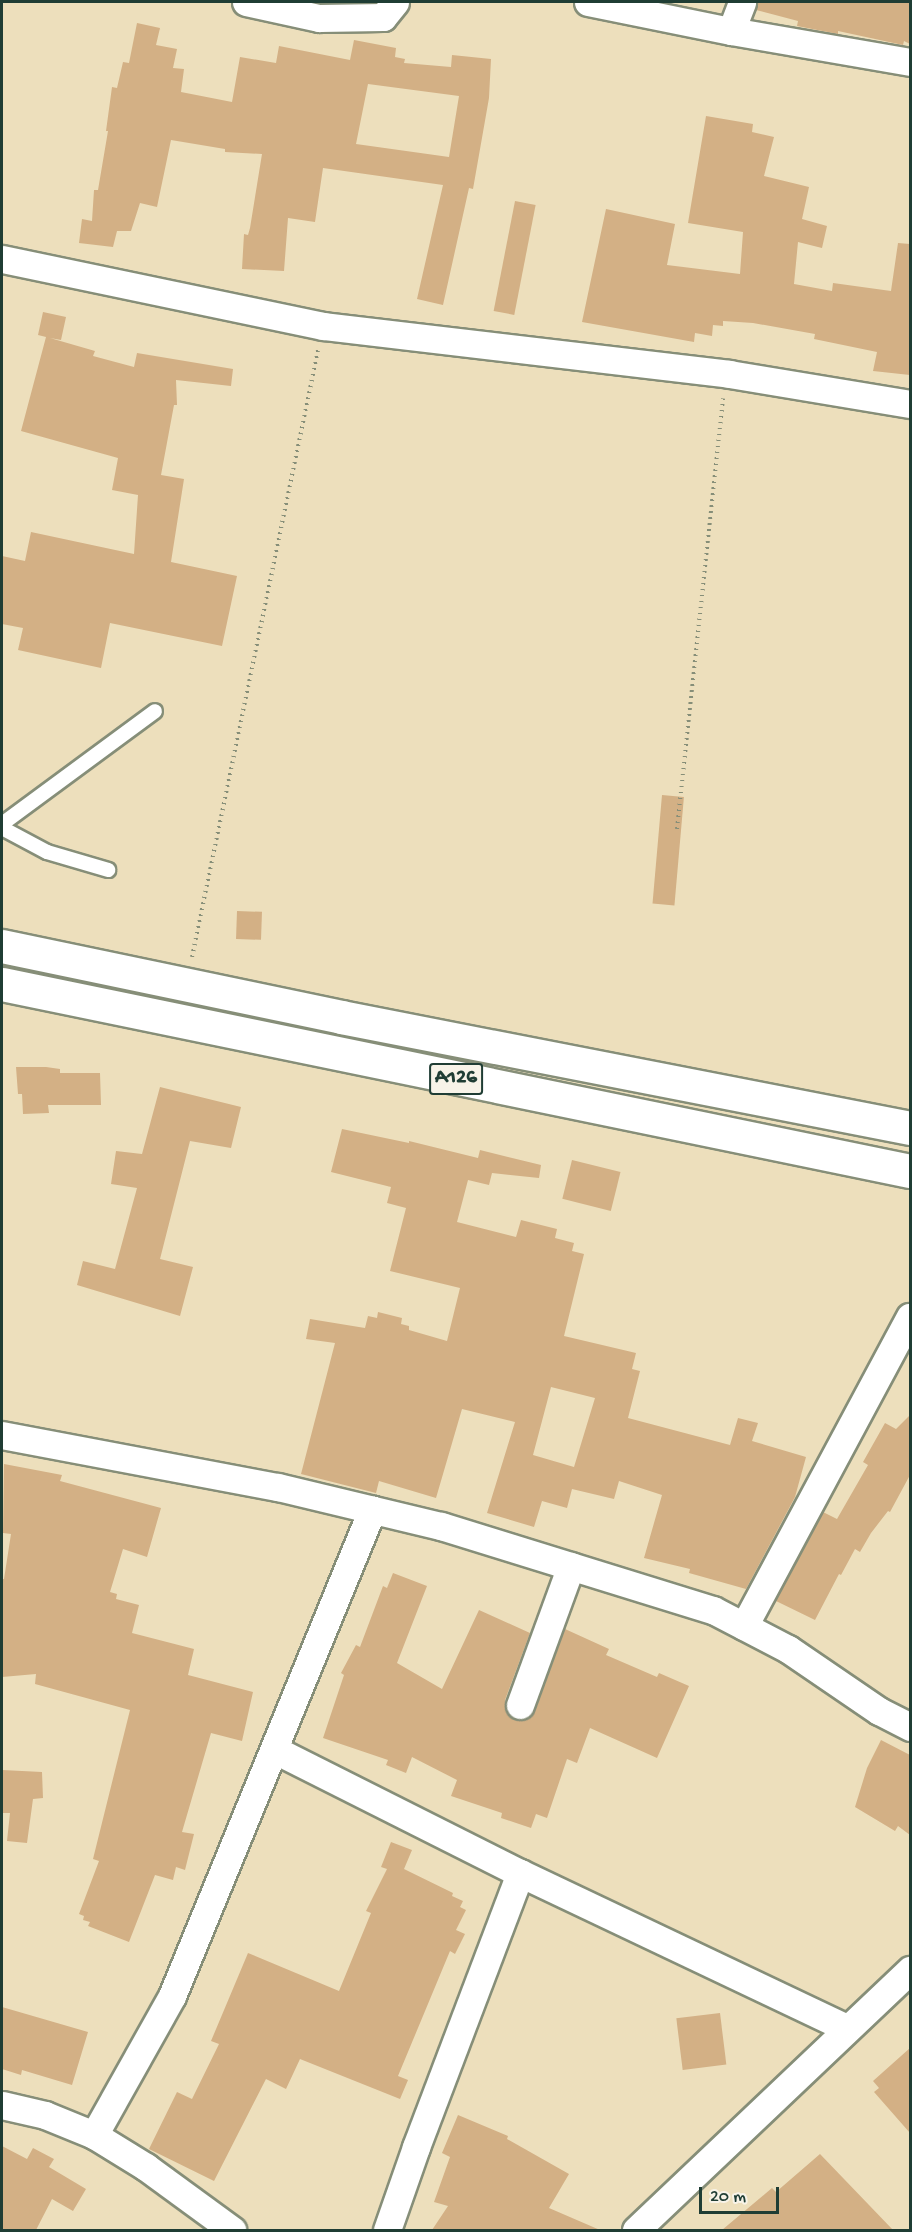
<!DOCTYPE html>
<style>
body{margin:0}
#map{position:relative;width:912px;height:2232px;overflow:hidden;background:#eddfbc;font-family:"Gochi Hand",sans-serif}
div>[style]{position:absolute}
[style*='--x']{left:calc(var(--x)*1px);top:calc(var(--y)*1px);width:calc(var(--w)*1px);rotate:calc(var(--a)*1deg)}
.building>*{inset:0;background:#d3b085;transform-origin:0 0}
.path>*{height:4px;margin-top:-2px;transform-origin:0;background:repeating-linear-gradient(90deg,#868e78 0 1.5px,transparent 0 6px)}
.roads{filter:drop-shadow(2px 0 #868e78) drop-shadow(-2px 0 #868e78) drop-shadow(0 2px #868e78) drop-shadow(0 -2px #868e78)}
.service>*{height:14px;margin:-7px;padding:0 7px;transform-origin:7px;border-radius:7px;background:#fff}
.minor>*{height:27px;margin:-13.5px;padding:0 13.5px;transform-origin:13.5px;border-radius:13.5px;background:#fff}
.trunk>*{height:33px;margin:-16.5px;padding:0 16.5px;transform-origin:16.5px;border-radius:16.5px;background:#fff}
span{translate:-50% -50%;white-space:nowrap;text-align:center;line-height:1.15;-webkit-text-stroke:5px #f7f3e8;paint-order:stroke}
.shield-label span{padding:2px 4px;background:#f7f3e8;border:2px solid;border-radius:4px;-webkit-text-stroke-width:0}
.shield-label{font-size:21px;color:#1f3d34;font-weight:700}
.frame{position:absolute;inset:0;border:3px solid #1f3d34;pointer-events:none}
.scale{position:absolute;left:699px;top:2187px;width:80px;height:27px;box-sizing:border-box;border:3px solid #1f3d34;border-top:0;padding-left:8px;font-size:18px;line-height:21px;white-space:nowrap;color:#1f3d34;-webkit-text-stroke:4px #f7f3e8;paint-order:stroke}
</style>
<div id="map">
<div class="building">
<i style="clip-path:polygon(757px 2px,910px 2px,910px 44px,904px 41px,903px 45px,838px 31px,838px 34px,797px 26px,798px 21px,756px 10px)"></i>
<i style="clip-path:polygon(evenodd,137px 23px,160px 28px,156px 45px,177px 49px,173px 68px,184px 69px,181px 92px,232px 102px,240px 57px,276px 63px,279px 46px,350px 60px,354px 40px,396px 48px,395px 57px,405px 59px,404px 63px,451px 67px,452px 55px,491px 59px,489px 98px,473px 189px,469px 188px,443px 305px,417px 299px,443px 185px,323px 168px,315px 222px,288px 218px,284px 271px,242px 269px,244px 234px,248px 235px,250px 228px,262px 154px,225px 152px,225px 149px,171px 140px,157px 207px,140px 203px,131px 231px,117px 231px,113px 247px,79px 243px,82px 219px,92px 221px,94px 190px,98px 190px,108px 131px,106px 131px,112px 87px,117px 88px,123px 62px,129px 63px,137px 23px,368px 84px,459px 96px,449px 157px,356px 144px,368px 84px)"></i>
<i style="clip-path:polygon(706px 116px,753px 124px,752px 132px,774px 137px,764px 176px,809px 187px,802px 219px,827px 226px,822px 248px,798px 242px,794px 284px,832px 291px,833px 283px,891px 291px,898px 243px,910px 244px,910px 375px,873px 371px,877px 352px,814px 339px,815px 334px,753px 323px,723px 321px,723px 326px,713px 325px,712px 336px,695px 333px,694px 342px,582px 322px,606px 209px,675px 224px,667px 265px,740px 274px,743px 232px,688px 223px)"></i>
<i style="left:515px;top:201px;width:21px;height:112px;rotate:11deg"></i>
<i style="clip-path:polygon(43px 312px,66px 317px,61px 340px,50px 338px,95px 351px,93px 356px,134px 367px,137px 353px,233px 369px,231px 386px,176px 380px,177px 405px,174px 405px,161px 475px,184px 479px,171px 562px,237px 576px,222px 646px,110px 623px,101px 668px,18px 650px,23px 628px,2px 624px,2px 556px,25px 561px,31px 532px,134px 554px,138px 495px,112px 490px,118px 458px,21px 431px,46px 337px,38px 335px)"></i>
<i style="left:662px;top:795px;width:22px;height:109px;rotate:5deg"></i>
<i style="left:237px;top:911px;width:25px;height:28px;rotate:2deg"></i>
<i style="clip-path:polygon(16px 1067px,46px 1067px,60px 1069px,60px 1073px,100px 1073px,101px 1105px,48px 1105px,49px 1113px,23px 1114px,22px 1094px,18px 1094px)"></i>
<i style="clip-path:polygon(160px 1087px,241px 1107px,231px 1148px,190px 1141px,160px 1259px,193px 1267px,180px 1316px,77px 1285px,83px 1261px,115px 1269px,137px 1188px,111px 1184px,116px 1151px,142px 1154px)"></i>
<i style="clip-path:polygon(evenodd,342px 1129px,409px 1143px,409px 1141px,478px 1158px,480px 1150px,541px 1165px,539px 1178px,492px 1173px,489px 1185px,468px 1180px,457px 1222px,516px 1237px,521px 1220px,557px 1229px,555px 1238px,574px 1243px,572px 1251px,584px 1254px,564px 1336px,636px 1353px,632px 1369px,640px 1371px,628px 1418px,730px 1445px,738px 1418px,758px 1423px,752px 1441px,806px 1457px,795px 1497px,746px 1589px,689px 1573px,690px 1569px,644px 1558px,662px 1495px,619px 1481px,614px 1499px,572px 1489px,567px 1508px,542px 1501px,534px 1527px,487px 1513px,515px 1422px,462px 1409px,436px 1498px,379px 1481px,376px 1493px,301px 1474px,335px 1343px,306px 1339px,310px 1319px,365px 1328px,368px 1316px,377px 1318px,378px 1312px,402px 1318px,401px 1324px,409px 1326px,409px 1330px,447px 1341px,460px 1288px,390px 1271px,406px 1208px,387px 1203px,391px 1187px,331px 1172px,342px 1129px,551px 1387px,595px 1398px,574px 1467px,533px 1455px,551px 1387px)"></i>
<i style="left:572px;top:1160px;width:50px;height:40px;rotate:14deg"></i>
<i style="clip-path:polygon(910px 1415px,910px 1475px,890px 1512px,888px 1511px,871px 1533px,860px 1552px,855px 1549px,841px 1575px,839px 1574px,815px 1620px,776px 1601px,823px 1512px,837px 1519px,868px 1465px,863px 1462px,885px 1423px,896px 1429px)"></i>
<i style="clip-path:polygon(4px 1464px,62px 1475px,60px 1481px,161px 1508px,147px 1557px,123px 1549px,110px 1592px,117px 1594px,116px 1599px,139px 1605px,132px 1633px,194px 1649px,188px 1675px,253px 1692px,242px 1741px,211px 1733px,182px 1832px,194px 1834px,185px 1870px,176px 1867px,173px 1880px,155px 1875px,129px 1942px,88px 1926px,90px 1922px,83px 1920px,84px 1916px,79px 1914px,99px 1861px,93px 1859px,130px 1710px,35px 1684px,36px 1674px,2px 1677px,2px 1579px,4px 1579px,11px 1534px,3px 1533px)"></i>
<i style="clip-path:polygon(393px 1573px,427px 1586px,397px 1663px,442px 1689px,479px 1610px,530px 1633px,505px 1700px,505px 1708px,514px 1720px,523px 1720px,535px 1711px,565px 1629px,609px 1649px,606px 1655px,657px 1677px,659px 1673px,689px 1686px,657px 1758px,590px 1728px,577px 1763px,567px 1759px,547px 1818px,536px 1814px,531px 1828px,501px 1818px,502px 1813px,451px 1796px,457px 1780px,412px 1757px,406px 1773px,386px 1765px,388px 1760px,323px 1738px,344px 1675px,341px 1673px,356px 1645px,360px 1647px,383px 1586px,387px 1588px)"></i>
<i style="clip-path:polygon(881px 1740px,910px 1755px,910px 1835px,898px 1826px,895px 1831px,855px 1807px,867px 1768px)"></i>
<i style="clip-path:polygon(2px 1770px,42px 1772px,43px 1798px,33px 1799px,27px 1843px,7px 1841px,10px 1813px,2px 1813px)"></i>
<i style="clip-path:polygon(391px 1842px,412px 1850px,404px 1869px,453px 1893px,452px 1896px,463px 1901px,460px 1907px,466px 1910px,456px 1930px,465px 1934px,455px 1954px,450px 1951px,398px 2076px,408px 2080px,400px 2099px,300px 2059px,286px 2089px,266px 2079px,214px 2181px,149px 2149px,177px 2092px,192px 2099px,219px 2044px,211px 2041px,248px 1953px,339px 1991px,371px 1913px,366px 1911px,387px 1869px,381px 1867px)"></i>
<i style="clip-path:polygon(2px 2007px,88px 2032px,72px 2085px,22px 2070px,21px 2075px,2px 2069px)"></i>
<i style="left:720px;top:2013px;width:52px;height:44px;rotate:83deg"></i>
<i style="clip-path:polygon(910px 2048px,910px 2133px,874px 2092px,879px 2088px,873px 2081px)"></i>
<i style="clip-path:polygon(458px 2115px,508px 2136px,507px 2139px,569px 2174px,549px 2208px,600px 2230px,432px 2230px,448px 2206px,434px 2202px,450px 2157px,442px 2153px)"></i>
<i style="clip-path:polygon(2px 2146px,27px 2159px,33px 2148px,54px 2159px,49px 2167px,86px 2189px,73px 2211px,52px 2199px,36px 2230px,2px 2230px)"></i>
<i style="clip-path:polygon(820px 2154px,893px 2230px,722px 2230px,772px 2188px,776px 2192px)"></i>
</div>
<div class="path">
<i style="--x:677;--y:829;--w:433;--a:-83.9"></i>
<i style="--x:192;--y:957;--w:620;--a:-78.27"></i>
</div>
<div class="roads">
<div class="service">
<i style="--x:2;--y:824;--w:190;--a:-36.4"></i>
<i style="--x:2;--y:828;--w:51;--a:28.1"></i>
<i style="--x:47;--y:852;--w:64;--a:16.4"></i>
</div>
<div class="minor">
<i style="--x:246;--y:2;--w:75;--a:12.4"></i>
<i style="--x:319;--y:18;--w:64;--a:-0.9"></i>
<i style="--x:383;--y:17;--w:19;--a:-51"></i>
<i style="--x:588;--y:2;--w:146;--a:11.5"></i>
<i style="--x:731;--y:31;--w:182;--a:9.8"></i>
<i style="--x:731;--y:31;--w:31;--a:-69"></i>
<i style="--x:2;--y:259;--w:328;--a:11.8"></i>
<i style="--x:323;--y:326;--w:409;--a:6.7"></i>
<i style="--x:729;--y:374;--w:183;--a:9.4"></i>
<i style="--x:2;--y:1435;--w:281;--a:10.7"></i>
<i style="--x:278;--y:1487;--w:168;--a:13.5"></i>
<i style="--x:441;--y:1526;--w:285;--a:17.2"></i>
<i style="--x:713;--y:1610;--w:85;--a:27.5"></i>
<i style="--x:788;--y:1649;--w:110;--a:34.3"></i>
<i style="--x:879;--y:1711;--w:35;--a:27"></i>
<i style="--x:744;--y:1626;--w:351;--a:-61.8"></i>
<i style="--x:520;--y:1705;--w:148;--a:-69.9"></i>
<i style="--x:275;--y:1750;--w:274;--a:26.7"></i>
<i style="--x:520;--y:1873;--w:362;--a:25.4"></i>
<i style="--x:2;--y:2105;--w:44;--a:13.1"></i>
<i style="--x:45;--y:2115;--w:53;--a:22.2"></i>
<i style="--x:94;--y:2135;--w:61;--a:31.6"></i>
<i style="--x:146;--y:2167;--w:107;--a:36.2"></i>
<i style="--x:94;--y:2135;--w:159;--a:-60.7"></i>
<i style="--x:172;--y:1996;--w:526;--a:-67.63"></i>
<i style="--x:387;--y:2230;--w:88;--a:-70.7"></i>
<i style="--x:416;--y:2147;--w:293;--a:-69.2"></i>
<i style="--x:636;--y:2230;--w:378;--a:-43.5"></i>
</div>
<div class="trunk">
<i style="--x:2;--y:946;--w:346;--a:11.8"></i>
<i style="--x:341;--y:1017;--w:580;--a:11.04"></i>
<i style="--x:2;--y:984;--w:927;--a:11.64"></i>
</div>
</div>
<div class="shield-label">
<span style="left:456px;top:1079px">A126</span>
</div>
<div class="frame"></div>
<div class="scale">20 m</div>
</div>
